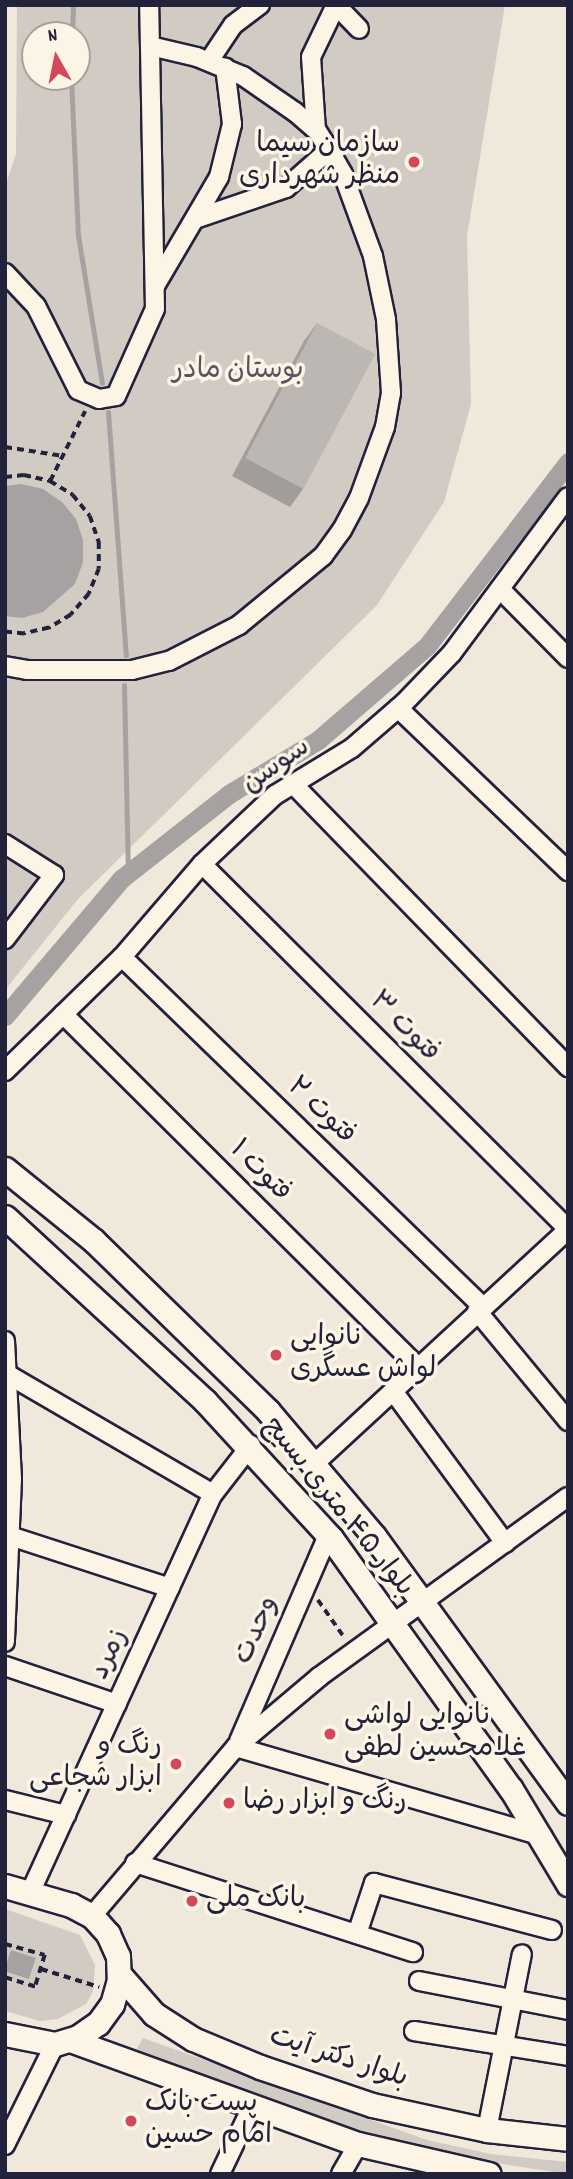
<!DOCTYPE html>
<meta charset="utf-8">
<style>
body{margin:0}
#map{position:relative;width:573px;height:2179px;overflow:hidden;background:#efe8db;font-family:Dekko,"Playpen Sans Arabic",sans-serif}
div>[style]{position:absolute}
[style*='--x']{left:calc(var(--x)*1px);top:calc(var(--y)*1px);width:calc(var(--w)*1px);rotate:calc(var(--a)*1deg)}
.green>*{inset:0;background:#d1cbc3}
.water>*{inset:0;background:#a6a2a2;transform-origin:0 0}
.stream>*{height:5px;margin:-2.5px;padding:0 2.5px;transform-origin:2.5px;border-radius:2.5px;background:#a6a2a2}
.canal>*{height:19px;margin:-9.5px;padding:0 9.5px;transform-origin:9.5px;border-radius:9.5px;background:#a6a2a2}
.path>*{height:3.5px;margin-top:-1.75px;transform-origin:0;background:repeating-linear-gradient(90deg,#22223b 0 7px,transparent 0 12px)}
.roads{filter:drop-shadow(2px 0 #22223b) drop-shadow(-2px 0 #22223b) drop-shadow(0 2px #22223b) drop-shadow(0 -2px #22223b)}
.minor>*{height:18px;margin:-9px;padding:0 9px;transform-origin:9px;border-radius:9px;background:#fcf5e5}
.major>*{height:23px;margin:-11.5px;padding:0 11.5px;transform-origin:11.5px;border-radius:11.5px;background:#fcf5e5}
.wall>*{inset:0;background:#a29d9a}
.building>*{inset:0;background:#bcb7b3;transform-origin:0 0}
.dots>*{width:19px;height:19px;translate:-50% -50%;box-sizing:border-box;border:4px solid #fcf5e5;border-radius:50%}
span{translate:-50% -50%;white-space:nowrap;text-align:center;line-height:1.15;-webkit-text-stroke:7px #fcf5e5;paint-order:stroke}
.poi-label{font-size:28px;color:#22223b}
.right{translate:-100% -50%;text-align:right}
.left{translate:0 -50%;text-align:left}
.park-label{font-size:28px;color:#575564}
.street-label{font-size:28px;color:#22223b}
.frame{position:absolute;inset:0;border:7px solid #22223b;pointer-events:none}
.north{position:absolute;left:21px;top:21px;width:70px;height:70px;box-sizing:border-box;background:#fcf5e5;border:2px solid #a5a1a1;border-radius:50%;rotate:351deg;font-size:19px;font-weight:700;line-height:28px;text-align:center;color:#22223b}
.north::after{content:'';display:block;margin:auto;width:24px;height:32px;background:#d1495b;clip-path:polygon(50% 0,100% 100%,50% 72%,0 100%)}
</style>
<div id="map">
<div class="green">
<i style="clip-path:polygon(evenodd,17px 5px,505px 5px,467px 236px,471px 404px,444px 502px,377px 605px,78px 899px,5px 990px,5px 186px,16px 154px,17px 5px,35px 35px,77px 35px,77px 77px,35px 77px,35px 35px)"></i>
<i style="clip-path:polygon(5px 1909px,80px 1935px,95px 1965px,93px 1991px,86px 2004px,58px 2019px,40px 2021px,5px 2011px)"></i>
<i style="clip-path:polygon(143px 2038px,427px 2140px,491px 2154px,568px 2162px,568px 2174px,423px 2152px,135px 2052px)"></i>
</div>
<div class="water">
<i style="clip-path:polygon(21px 484px,43px 489px,62px 502px,76px 519px,83px 540px,83px 562px,75px 584px,43px 612px,22px 618px,5px 616px,5px 486px)"></i>
<i style="left:11px;top:1950px;width:26px;height:22px;rotate:18deg"></i>
</div>
<div class="stream">
<i style="--x:72;--y:35;--w:30;--a:-88"></i>
<i style="--x:71;--y:77;--w:158;--a:87.5"></i>
<i style="--x:78;--y:235;--w:150;--a:80.8"></i>
<i style="--x:108;--y:412;--w:244;--a:85.8"></i>
<i style="--x:124;--y:685;--w:188;--a:88.8"></i>
</div>
<div class="canal">
<i style="--x:5;--y:1016;--w:180;--a:-49.7"></i>
<i style="--x:121;--y:879;--w:137;--a:-38.2"></i>
<i style="--x:229;--y:794;--w:104;--a:-31.2"></i>
<i style="--x:318;--y:740;--w:144;--a:-40.8"></i>
<i style="--x:427;--y:646;--w:232;--a:-52.5"></i>
</div>
<div class="path">
<i style="--x:5;--y:447;--w:59;--a:8.8"></i>
<i style="--x:5;--y:477;--w:19;--a:-6"></i>
<i style="--x:24;--y:475;--w:27;--a:13"></i>
<i style="--x:50;--y:481;--w:27;--a:31"></i>
<i style="--x:73;--y:495;--w:27;--a:51"></i>
<i style="--x:90;--y:516;--w:28;--a:71"></i>
<i style="--x:99;--y:542;--w:27;--a:90"></i>
<i style="--x:99;--y:569;--w:27;--a:112"></i>
<i style="--x:89;--y:594;--w:28;--a:131"></i>
<i style="--x:71;--y:615;--w:26;--a:149"></i>
<i style="--x:49;--y:628;--w:26;--a:167"></i>
<i style="--x:24;--y:634;--w:19;--a:-174"></i>
<i style="--x:50;--y:481;--w:78;--a:-63.4"></i>
<i style="--x:318;--y:1600;--w:45;--a:54.9"></i>
<i style="--x:5;--y:1944;--w:41;--a:15.4"></i>
<i style="--x:45;--y:1955;--w:34;--a:107"></i>
<i style="--x:35;--y:1987;--w:31;--a:-163"></i>
<i style="--x:41;--y:1969;--w:61;--a:17.2"></i>
</div>
<div class="roads">
<div class="minor">
<i style="--x:336;--y:5;--w:33;--a:46"></i>
<i style="--x:209;--y:61;--w:43;--a:-56.3"></i>
<i style="--x:233;--y:25;--w:34;--a:-37"></i>
<i style="--x:316;--y:130;--w:73;--a:-93.9"></i>
<i style="--x:311;--y:57;--w:58;--a:-64.3"></i>
<i style="--x:198;--y:218;--w:93;--a:-18.8"></i>
<i style="--x:286;--y:188;--w:57;--a:-41.5"></i>
<i style="--x:5;--y:273;--w:45;--a:46.8"></i>
<i style="--x:36;--y:306;--w:94;--a:63.4"></i>
<i style="--x:78;--y:390;--w:23;--a:23"></i>
<i style="--x:99;--y:399;--w:17;--a:-10"></i>
<i style="--x:116;--y:396;--w:95;--a:-65.9"></i>
<i style="--x:155;--y:309;--w:304;--a:-91.1"></i>
<i style="--x:155;--y:286;--w:126;--a:-59.6"></i>
<i style="--x:219;--y:177;--w:55;--a:-76.2"></i>
<i style="--x:232;--y:124;--w:57;--a:-97"></i>
<i style="--x:500;--y:589;--w:97;--a:45.4"></i>
<i style="--x:5;--y:666;--w:22;--a:10"></i>
<i style="--x:27;--y:670;--w:105;--a:0"></i>
<i style="--x:132;--y:670;--w:38;--a:-14"></i>
<i style="--x:169;--y:661;--w:79;--a:-27.2"></i>
<i style="--x:239;--y:625;--w:109;--a:-39.4"></i>
<i style="--x:323;--y:556;--w:32;--a:-54"></i>
<i style="--x:342;--y:530;--w:36;--a:-62"></i>
<i style="--x:359;--y:498;--w:76;--a:-69.9"></i>
<i style="--x:385;--y:427;--w:35;--a:-80"></i>
<i style="--x:391;--y:393;--w:74;--a:-93.9"></i>
<i style="--x:386;--y:319;--w:64;--a:-101.7"></i>
<i style="--x:373;--y:256;--w:87;--a:-110.1"></i>
<i style="--x:343;--y:174;--w:28;--a:-120"></i>
<i style="--x:329;--y:150;--w:22;--a:-122"></i>
<i style="--x:317;--y:131;--w:29;--a:-139"></i>
<i style="--x:295;--y:112;--w:63;--a:-145.3"></i>
<i style="--x:243;--y:76;--w:50;--a:-157.6"></i>
<i style="--x:197;--y:57;--w:48;--a:-166.8"></i>
<i style="--x:398;--y:708;--w:236;--a:43.8"></i>
<i style="--x:293;--y:784;--w:395;--a:45.8"></i>
<i style="--x:5;--y:844;--w:58;--a:32.3"></i>
<i style="--x:54;--y:875;--w:81;--a:127.4"></i>
<i style="--x:202;--y:864;--w:517;--a:44.92"></i>
<i style="--x:122;--y:957;--w:501;--a:44.11"></i>
<i style="--x:63;--y:1014;--w:501;--a:44.84"></i>
<i style="--x:5;--y:1071;--w:163;--a:-44.3"></i>
<i style="--x:122;--y:957;--w:123;--a:-49.3"></i>
<i style="--x:202;--y:864;--w:100;--a:-43.4"></i>
<i style="--x:275;--y:795;--w:90;--a:-31.4"></i>
<i style="--x:352;--y:748;--w:69;--a:-40.9"></i>
<i style="--x:404;--y:703;--w:69;--a:-46.2"></i>
<i style="--x:452;--y:653;--w:194;--a:-53.4"></i>
<i style="--x:477;--y:1311;--w:143;--a:50.4"></i>
<i style="--x:5;--y:1341;--w:138;--a:87.1"></i>
<i style="--x:12;--y:1479;--w:163;--a:92.5"></i>
<i style="--x:7;--y:1374;--w:238;--a:30.2"></i>
<i style="--x:393;--y:1391;--w:189;--a:53.6"></i>
<i style="--x:314;--y:1464;--w:345;--a:-42.7"></i>
<i style="--x:10;--y:1536;--w:168;--a:18"></i>
<i style="--x:5;--y:1666;--w:118;--a:18.7"></i>
<i style="--x:239;--y:1741;--w:224;--a:-66.6"></i>
<i style="--x:236;--y:1747;--w:319;--a:16.2"></i>
<i style="--x:5;--y:1800;--w:63;--a:13.8"></i>
<i style="--x:135;--y:1863;--w:292;--a:17.8"></i>
<i style="--x:30;--y:1893;--w:439;--a:-65.4"></i>
<i style="--x:213;--y:1494;--w:62;--a:-52.2"></i>
<i style="--x:92;--y:1916;--w:222;--a:-49.6"></i>
<i style="--x:236;--y:1747;--w:109;--a:-40.1"></i>
<i style="--x:319;--y:1677;--w:307;--a:-35.9"></i>
<i style="--x:357;--y:1934;--w:54;--a:-71.6"></i>
<i style="--x:374;--y:1883;--w:184;--a:14.8"></i>
<i style="--x:419;--y:1981;--w:152;--a:11"></i>
<i style="--x:414;--y:2031;--w:156;--a:9.2"></i>
<i style="--x:487;--y:2130;--w:179;--a:-78.8"></i>
<i style="--x:5;--y:2145;--w:113;--a:-63.7"></i>
<i style="--x:220;--y:2174;--w:74;--a:-64.5"></i>
<i style="--x:341;--y:2174;--w:34;--a:-60"></i>
</div>
<div class="major">
<i style="--x:5;--y:1169;--w:113;--a:38.9"></i>
<i style="--x:93;--y:1240;--w:245;--a:44.3"></i>
<i style="--x:268;--y:1411;--w:164;--a:49.7"></i>
<i style="--x:374;--y:1536;--w:330;--a:54"></i>
<i style="--x:5;--y:1217;--w:272;--a:42.6"></i>
<i style="--x:205;--y:1401;--w:186;--a:47.4"></i>
<i style="--x:331;--y:1538;--w:309;--a:54.4"></i>
<i style="--x:511;--y:1789;--w:111;--a:59"></i>
<i style="--x:5;--y:1886;--w:69;--a:16.1"></i>
<i style="--x:71;--y:1905;--w:24;--a:28"></i>
<i style="--x:92;--y:1916;--w:24;--a:48"></i>
<i style="--x:108;--y:1934;--w:24;--a:66"></i>
<i style="--x:118;--y:1956;--w:24;--a:88"></i>
<i style="--x:119;--y:1980;--w:25;--a:106"></i>
<i style="--x:112;--y:2004;--w:24;--a:126"></i>
<i style="--x:98;--y:2023;--w:24;--a:145"></i>
<i style="--x:78;--y:2037;--w:24;--a:163"></i>
<i style="--x:55;--y:2044;--w:51;--a:-168.7"></i>
<i style="--x:119;--y:1974;--w:53;--a:48.8"></i>
<i style="--x:154;--y:2014;--w:46;--a:32.7"></i>
<i style="--x:193;--y:2039;--w:73;--a:22.7"></i>
<i style="--x:260;--y:2067;--w:118;--a:18.7"></i>
<i style="--x:372;--y:2105;--w:118;--a:12.3"></i>
<i style="--x:487;--y:2130;--w:81;--a:6.3"></i>
<i style="--x:70;--y:2040;--w:306;--a:19.9"></i>
<i style="--x:358;--y:2144;--w:134;--a:12.9"></i>
</div>
</div>
<div class="wall">
<i style="clip-path:polygon(317px 323px,303px 489px,290px 507px,232px 476px,304px 341px)"></i>
</div>
<div class="building">
<i style="left:317px;top:323px;width:66px;height:153px;rotate:28deg"></i>
</div>
<div class="dots">
<i style="left:414px;top:162px;background:#d1495b"></i>
<i style="left:276px;top:1355px;background:#d1495b"></i>
<i style="left:330px;top:1734px;background:#d1495b"></i>
<i style="left:176px;top:1764px;background:#d1495b"></i>
<i style="left:229px;top:1803px;background:#d1495b"></i>
<i style="left:192px;top:1901px;background:#d1495b"></i>
<i style="left:131px;top:2121px;background:#d1495b"></i>
</div>
<div class="poi-label">
<span class="right" style="left:400px;top:162px">سازمان سیما<br>منظر شهرداری</span>
<span class="left" style="left:290px;top:1355px">نانوایی<br>لواش عسگری</span>
<span class="left" style="left:344px;top:1734px">نانوایی لواشی<br>غلامحسین لطفی</span>
<span class="right" style="left:162px;top:1764px">رنگ و<br>ابزار شجاعی</span>
<span class="left" style="left:243px;top:1803px">رنگ و ابزار رضا</span>
<span class="left" style="left:206px;top:1901px">بانک ملی</span>
<span class="left" style="left:145px;top:2121px">پست بانک<br>امام حسین</span>
</div>
<div class="park-label">
<span style="left:238px;top:372px">بوستان مادر</span>
</div>
<div class="street-label">
<span style="left:277px;top:767px;rotate:-35deg">سوسن</span>
<span style="left:403px;top:1028px;rotate:45deg">فتوت ۳</span>
<span style="left:320px;top:1112px;rotate:44deg">فتوت ۲</span>
<span style="left:259px;top:1172px;rotate:45deg">فتوت ۱</span>
<span style="left:337px;top:1508px;rotate:51deg">بلوار ۴۵ متری بسیج</span>
<span style="left:258px;top:1631px;rotate:-66deg">وحدت</span>
<span style="left:111px;top:1655px;rotate:-65deg">زمرد</span>
<span style="left:338px;top:2059px;rotate:18deg">بلوار دکتر آیت</span>
</div>
<div class="frame"></div>
<div class="north">N</div>
</div>
